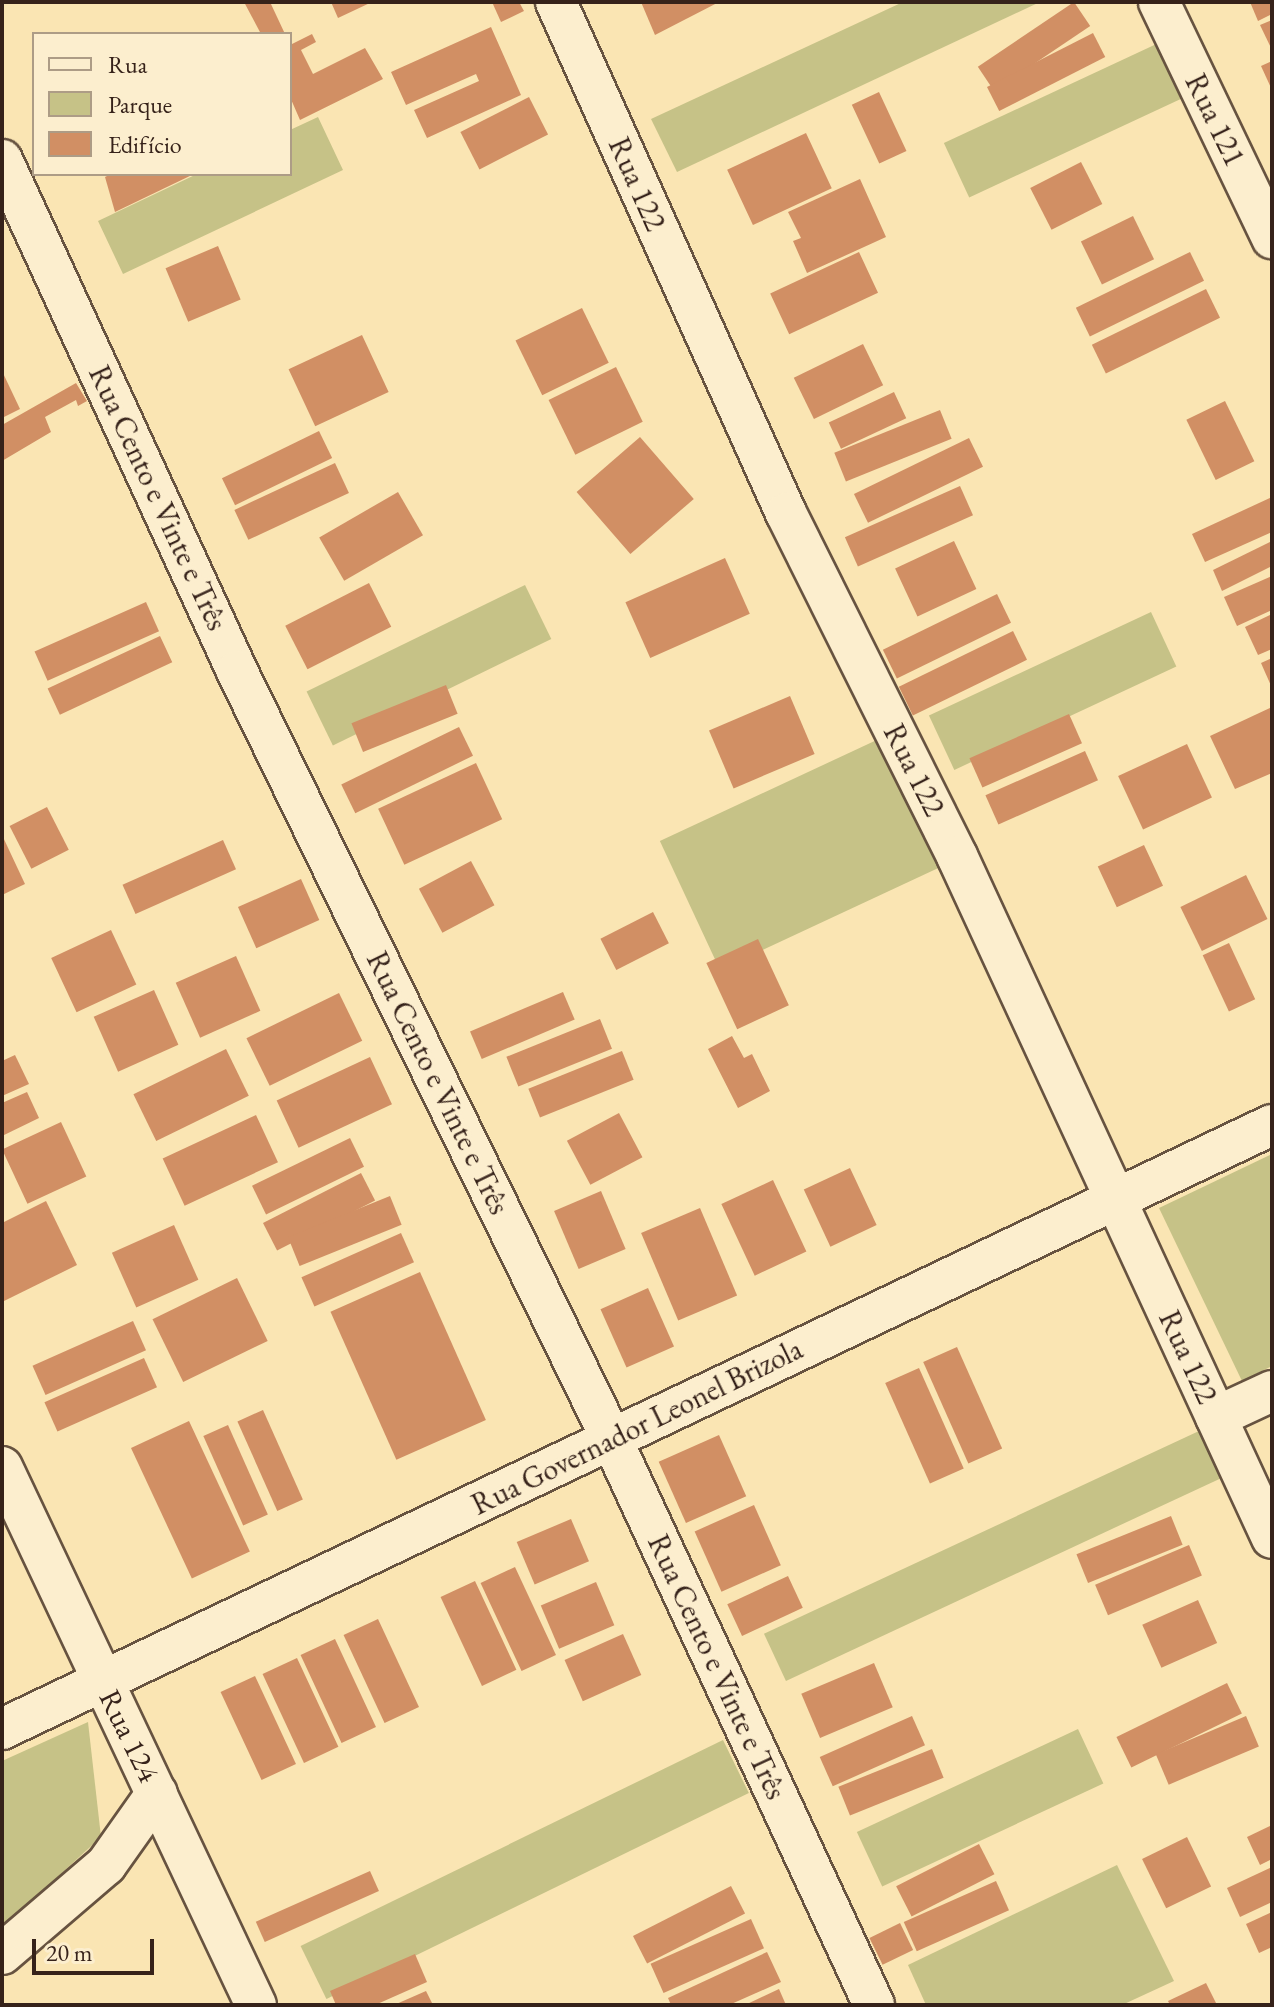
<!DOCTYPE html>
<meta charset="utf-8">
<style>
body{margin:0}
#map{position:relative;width:1274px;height:2007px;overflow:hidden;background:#fae5b3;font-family:"EB Garamond",serif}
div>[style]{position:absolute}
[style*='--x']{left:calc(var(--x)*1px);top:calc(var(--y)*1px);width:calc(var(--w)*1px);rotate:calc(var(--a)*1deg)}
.green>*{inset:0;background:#c6c287;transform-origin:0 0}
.building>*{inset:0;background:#d18f64;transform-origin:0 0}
.roads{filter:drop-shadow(2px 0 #675340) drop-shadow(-2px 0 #675340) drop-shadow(0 2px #675340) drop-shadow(0 -2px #675340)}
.minor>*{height:40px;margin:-20px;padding:0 20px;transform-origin:20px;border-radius:20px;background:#fceece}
span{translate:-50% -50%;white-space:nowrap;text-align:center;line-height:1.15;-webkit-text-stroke:7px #fceece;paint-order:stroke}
.street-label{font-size:30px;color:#36221a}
.frame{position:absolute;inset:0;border:4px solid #36221a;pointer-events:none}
.legend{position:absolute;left:32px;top:32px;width:260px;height:144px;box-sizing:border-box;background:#fceece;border:2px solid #ad9c86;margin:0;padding:10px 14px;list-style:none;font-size:24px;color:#36221a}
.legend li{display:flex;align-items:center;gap:16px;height:40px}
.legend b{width:40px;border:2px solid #ad9c86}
.scale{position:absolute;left:32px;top:1939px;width:122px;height:36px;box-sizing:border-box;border:4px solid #36221a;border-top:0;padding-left:10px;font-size:24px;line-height:28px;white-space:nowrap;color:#36221a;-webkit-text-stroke:6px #fceece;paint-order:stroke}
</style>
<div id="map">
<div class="green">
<i style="clip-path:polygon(903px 2px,1040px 2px,677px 172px,651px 119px)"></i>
<i style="left:1165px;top:40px;width:60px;height:244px;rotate:65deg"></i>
<i style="clip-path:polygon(318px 117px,343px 170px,123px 274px,98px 221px,197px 174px,290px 174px,290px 130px)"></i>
<i style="left:525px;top:585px;width:60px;height:243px;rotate:64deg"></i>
<i style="left:1151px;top:612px;width:60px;height:245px;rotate:65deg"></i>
<i style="left:881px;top:738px;width:142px;height:244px;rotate:65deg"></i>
<i style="clip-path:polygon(1272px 1154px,1272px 1366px,1242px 1381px,1159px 1208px)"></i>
<i style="left:1199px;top:1431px;width:52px;height:480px;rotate:65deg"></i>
<i style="clip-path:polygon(88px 1722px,101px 1837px,2px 1928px,2px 1761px)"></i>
<i style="left:1078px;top:1729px;width:60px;height:244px;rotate:65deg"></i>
<i style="left:723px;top:1740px;width:59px;height:470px;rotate:64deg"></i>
<i style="clip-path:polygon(1117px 1865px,1174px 1981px,1122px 2005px,926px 2005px,908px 1965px)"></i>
</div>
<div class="building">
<i style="clip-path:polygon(244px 2px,270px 2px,285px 34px,261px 34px)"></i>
<i style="clip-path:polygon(331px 2px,372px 2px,338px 18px)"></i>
<i style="clip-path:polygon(492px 2px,519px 2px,524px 11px,501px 22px)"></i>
<i style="clip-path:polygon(641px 2px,719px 2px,655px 35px)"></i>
<i style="left:1074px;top:2px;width:29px;height:116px;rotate:56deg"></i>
<i style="clip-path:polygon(1250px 2px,1272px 2px,1272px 14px,1258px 21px)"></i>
<i style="clip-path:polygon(1272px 20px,1272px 50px,1260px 25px)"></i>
<i style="clip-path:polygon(491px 27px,521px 95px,427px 138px,414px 110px,479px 81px,476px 74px,406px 105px,391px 72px)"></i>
<i style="left:1093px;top:33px;width:27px;height:119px;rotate:63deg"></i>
<i style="clip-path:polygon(312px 34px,316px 42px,301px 50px,313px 74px,365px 48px,383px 79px,300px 120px,290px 97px,290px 45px)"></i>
<i style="clip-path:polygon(1272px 61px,1272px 90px,1261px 66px)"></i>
<i style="left:879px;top:92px;width:65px;height:30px;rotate:65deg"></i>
<i style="left:529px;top:97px;width:42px;height:77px;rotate:63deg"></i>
<i style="left:806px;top:133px;width:61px;height:87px;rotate:65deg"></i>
<i style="left:1081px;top:162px;width:47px;height:57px;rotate:63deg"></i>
<i style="clip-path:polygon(111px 174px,194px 174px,115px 212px,105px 177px)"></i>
<i style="clip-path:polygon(860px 179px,886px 237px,807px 273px,793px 241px,801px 238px,788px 212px)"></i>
<i style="left:1133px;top:216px;width:48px;height:58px;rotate:64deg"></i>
<i style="left:218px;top:246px;width:58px;height:57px;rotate:67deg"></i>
<i style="left:859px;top:252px;width:45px;height:98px;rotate:65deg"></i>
<i style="left:1190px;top:252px;width:32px;height:127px;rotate:64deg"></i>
<i style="left:1206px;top:289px;width:32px;height:127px;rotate:64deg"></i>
<i style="left:582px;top:308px;width:61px;height:74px;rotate:64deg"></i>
<i style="left:362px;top:335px;width:63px;height:81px;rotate:65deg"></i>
<i style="left:863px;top:344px;width:46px;height:77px;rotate:64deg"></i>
<i style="left:616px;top:367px;width:61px;height:75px;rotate:64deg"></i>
<i style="clip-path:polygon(2px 371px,20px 409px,2px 418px)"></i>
<i style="clip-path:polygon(76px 383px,87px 401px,78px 406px,76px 400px,45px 417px,51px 432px,2px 461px,2px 425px)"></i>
<i style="left:894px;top:392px;width:29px;height:72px;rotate:65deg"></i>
<i style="left:1225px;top:401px;width:67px;height:43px;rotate:64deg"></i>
<i style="left:940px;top:410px;width:31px;height:114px;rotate:68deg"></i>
<i style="left:319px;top:431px;width:30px;height:108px;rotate:64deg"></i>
<i style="left:640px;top:437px;width:82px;height:84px;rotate:49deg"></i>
<i style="left:969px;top:438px;width:32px;height:128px;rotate:64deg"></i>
<i style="left:335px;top:463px;width:33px;height:111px;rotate:65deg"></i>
<i style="left:960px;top:486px;width:32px;height:126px;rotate:66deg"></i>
<i style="left:398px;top:492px;width:50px;height:91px;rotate:60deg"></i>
<i style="clip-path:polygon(1272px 497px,1272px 532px,1205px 562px,1192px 534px)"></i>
<i style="left:954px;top:541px;width:53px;height:65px;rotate:65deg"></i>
<i style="clip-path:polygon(1272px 541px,1272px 566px,1222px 591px,1213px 570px)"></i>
<i style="left:725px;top:558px;width:61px;height:109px;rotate:66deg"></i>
<i style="clip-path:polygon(1272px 576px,1272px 610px,1237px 626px,1224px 597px)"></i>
<i style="left:369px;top:583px;width:49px;height:94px;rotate:63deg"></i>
<i style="left:997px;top:594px;width:32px;height:127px;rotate:64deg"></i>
<i style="left:146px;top:602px;width:32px;height:122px;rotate:66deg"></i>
<i style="clip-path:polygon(1272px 614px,1272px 649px,1258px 655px,1245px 627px)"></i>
<i style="left:1013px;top:631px;width:32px;height:127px;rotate:64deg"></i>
<i style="left:160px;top:636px;width:29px;height:124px;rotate:65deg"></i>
<i style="clip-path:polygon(1272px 658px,1272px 688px,1261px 663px)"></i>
<i style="left:446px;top:685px;width:31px;height:102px;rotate:68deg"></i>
<i style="left:790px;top:696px;width:63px;height:88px;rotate:67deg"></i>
<i style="clip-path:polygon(1272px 707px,1272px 773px,1235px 789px,1210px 736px)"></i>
<i style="left:1069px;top:714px;width:32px;height:109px;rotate:66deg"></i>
<i style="left:459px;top:727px;width:32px;height:131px;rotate:64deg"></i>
<i style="left:1187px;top:744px;width:59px;height:76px;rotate:65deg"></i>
<i style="left:1085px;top:751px;width:32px;height:109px;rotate:66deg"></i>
<i style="left:476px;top:763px;width:62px;height:108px;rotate:65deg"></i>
<i style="left:47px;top:807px;width:48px;height:42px;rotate:63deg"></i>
<i style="clip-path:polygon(2px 835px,25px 884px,2px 895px)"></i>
<i style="left:223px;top:840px;width:32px;height:110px;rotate:66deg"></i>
<i style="left:1144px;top:845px;width:45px;height:51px;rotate:65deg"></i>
<i style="left:471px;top:861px;width:50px;height:59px;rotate:62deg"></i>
<i style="left:1246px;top:875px;width:49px;height:73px;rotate:64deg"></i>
<i style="left:301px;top:879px;width:45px;height:69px;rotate:66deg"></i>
<i style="left:653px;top:912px;width:35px;height:59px;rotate:63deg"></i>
<i style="left:111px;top:930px;width:60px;height:66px;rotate:65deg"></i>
<i style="left:758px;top:939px;width:73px;height:57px;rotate:65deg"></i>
<i style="left:1229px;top:943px;width:62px;height:29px;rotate:65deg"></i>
<i style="left:236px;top:956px;width:60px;height:66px;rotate:66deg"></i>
<i style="left:154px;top:990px;width:60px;height:66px;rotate:66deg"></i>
<i style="left:563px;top:992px;width:30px;height:101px;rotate:67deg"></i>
<i style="left:339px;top:993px;width:53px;height:103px;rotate:64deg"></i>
<i style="left:600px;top:1019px;width:32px;height:101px;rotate:68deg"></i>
<i style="clip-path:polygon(732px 1036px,744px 1058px,752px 1054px,770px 1091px,738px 1108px,708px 1049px)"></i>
<i style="left:226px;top:1049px;width:52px;height:103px;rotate:64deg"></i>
<i style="left:622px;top:1051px;width:31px;height:101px;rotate:68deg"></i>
<i style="clip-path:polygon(15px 1055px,29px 1084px,2px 1096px,2px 1061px)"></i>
<i style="left:370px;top:1057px;width:52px;height:103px;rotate:65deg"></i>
<i style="clip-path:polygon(27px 1092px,39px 1118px,2px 1136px,2px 1103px)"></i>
<i style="left:619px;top:1113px;width:50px;height:59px;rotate:62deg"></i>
<i style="left:256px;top:1115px;width:52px;height:103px;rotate:65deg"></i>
<i style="left:61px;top:1122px;width:60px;height:65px;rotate:65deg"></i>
<i style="left:350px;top:1138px;width:32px;height:109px;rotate:64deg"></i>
<i style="left:850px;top:1168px;width:63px;height:51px;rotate:65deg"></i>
<i style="left:361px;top:1173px;width:31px;height:110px;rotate:63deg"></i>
<i style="left:773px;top:1180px;width:79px;height:57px;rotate:65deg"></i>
<i style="left:601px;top:1191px;width:63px;height:51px;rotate:67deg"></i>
<i style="left:390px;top:1196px;width:31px;height:110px;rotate:68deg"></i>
<i style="clip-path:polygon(46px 1201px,77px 1265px,2px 1302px,2px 1223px)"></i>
<i style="left:700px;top:1208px;width:95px;height:64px;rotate:67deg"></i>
<i style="left:174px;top:1225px;width:60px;height:68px;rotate:66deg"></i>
<i style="left:401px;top:1233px;width:32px;height:109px;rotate:66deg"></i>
<i style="left:420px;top:1272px;width:162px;height:98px;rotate:66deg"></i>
<i style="left:237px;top:1278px;width:70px;height:94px;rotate:64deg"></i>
<i style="left:648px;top:1288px;width:64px;height:52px;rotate:66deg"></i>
<i style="left:133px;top:1321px;width:32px;height:110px;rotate:66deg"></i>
<i style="left:957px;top:1347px;width:111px;height:37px;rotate:66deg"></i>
<i style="left:144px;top:1358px;width:32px;height:109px;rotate:66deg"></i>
<i style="left:919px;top:1368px;width:110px;height:37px;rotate:66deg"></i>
<i style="left:263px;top:1410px;width:98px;height:28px;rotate:66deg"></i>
<i style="left:189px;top:1421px;width:144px;height:64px;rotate:65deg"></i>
<i style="left:228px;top:1425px;width:98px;height:27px;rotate:66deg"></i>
<i style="left:719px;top:1435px;width:67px;height:66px;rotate:66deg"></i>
<i style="left:754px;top:1505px;width:66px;height:65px;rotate:66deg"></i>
<i style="left:1171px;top:1516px;width:31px;height:102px;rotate:68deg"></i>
<i style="left:571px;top:1519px;width:46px;height:59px;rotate:67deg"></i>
<i style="left:1189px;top:1545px;width:33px;height:102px;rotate:67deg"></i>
<i style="left:515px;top:1567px;width:97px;height:38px;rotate:65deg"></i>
<i style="left:788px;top:1576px;width:35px;height:67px;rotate:65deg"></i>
<i style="left:475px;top:1581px;width:98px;height:38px;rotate:65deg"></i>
<i style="left:596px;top:1582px;width:47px;height:60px;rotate:67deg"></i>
<i style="left:1198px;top:1600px;width:47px;height:61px;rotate:66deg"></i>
<i style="left:378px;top:1619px;width:97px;height:38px;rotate:65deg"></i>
<i style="left:623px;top:1634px;width:45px;height:64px;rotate:66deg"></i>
<i style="left:335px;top:1639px;width:97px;height:38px;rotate:65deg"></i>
<i style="left:297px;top:1658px;width:98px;height:38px;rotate:65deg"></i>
<i style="left:874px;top:1663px;width:48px;height:79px;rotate:67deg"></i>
<i style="left:255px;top:1676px;width:97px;height:38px;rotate:65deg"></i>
<i style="left:1227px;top:1683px;width:34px;height:123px;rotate:64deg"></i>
<i style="left:912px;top:1716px;width:32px;height:101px;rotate:66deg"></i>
<i style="left:1246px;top:1716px;width:33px;height:98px;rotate:67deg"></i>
<i style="left:932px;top:1749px;width:31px;height:101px;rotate:68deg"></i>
<i style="clip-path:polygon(1272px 1825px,1272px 1859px,1260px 1865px,1247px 1837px)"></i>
<i style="left:1187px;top:1837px;width:55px;height:50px;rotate:64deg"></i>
<i style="left:979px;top:1844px;width:34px;height:93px;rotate:63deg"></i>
<i style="clip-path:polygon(1272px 1867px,1272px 1902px,1240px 1917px,1227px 1888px)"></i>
<i style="left:370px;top:1871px;width:22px;height:125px;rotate:66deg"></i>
<i style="left:996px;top:1881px;width:32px;height:101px;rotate:66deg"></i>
<i style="left:731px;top:1886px;width:31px;height:110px;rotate:63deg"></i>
<i style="clip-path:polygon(1272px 1912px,1272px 1947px,1259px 1953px,1246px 1924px)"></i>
<i style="left:751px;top:1919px;width:32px;height:110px;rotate:66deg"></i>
<i style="left:900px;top:1923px;width:30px;height:34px;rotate:64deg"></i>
<i style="clip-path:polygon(767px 1952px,781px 1982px,729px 2005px,671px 2005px,668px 1998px)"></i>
<i style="clip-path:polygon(415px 1954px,427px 1982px,375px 2005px,336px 2005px,330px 1991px)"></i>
<i style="clip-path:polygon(1206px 1983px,1217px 2005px,1170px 2005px,1168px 2001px)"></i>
<i style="clip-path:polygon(779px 1989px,786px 2005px,745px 2005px)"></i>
<i style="clip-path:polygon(426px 1991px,433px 2005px,394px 2005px)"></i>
</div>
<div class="roads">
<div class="minor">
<i style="--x:556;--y:2;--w:560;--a:65.77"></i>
<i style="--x:786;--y:513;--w:383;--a:63.5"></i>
<i style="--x:957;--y:856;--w:751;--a:65.21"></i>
<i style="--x:1159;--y:2;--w:262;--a:64.4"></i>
<i style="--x:2;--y:160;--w:562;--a:65.3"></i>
<i style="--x:237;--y:671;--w:856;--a:64"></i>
<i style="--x:612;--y:1440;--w:623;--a:65.12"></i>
<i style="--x:1216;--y:1417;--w:62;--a:-24.9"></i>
<i style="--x:2;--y:1467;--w:595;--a:64.73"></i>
<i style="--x:2;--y:1729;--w:1406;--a:-25.44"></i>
<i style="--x:2;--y:1954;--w:137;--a:-40.6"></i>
<i style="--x:106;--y:1865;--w:88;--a:-54.7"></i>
</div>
</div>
<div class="street-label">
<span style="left:1215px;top:120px;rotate:64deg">Rua 121</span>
<span style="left:637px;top:184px;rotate:66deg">Rua 122</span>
<span style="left:158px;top:498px;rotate:65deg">Rua Cento e Vinte e Três</span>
<span style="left:914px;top:770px;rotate:63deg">Rua 122</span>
<span style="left:438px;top:1083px;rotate:64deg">Rua Cento e Vinte e Três</span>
<span style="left:1188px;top:1357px;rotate:65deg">Rua 122</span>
<span style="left:637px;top:1427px;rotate:-26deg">Rua Governador Leonel Brizola</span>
<span style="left:717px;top:1667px;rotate:65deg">Rua Cento e Vinte e Três</span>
<span style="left:129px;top:1736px;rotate:64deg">Rua 124</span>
</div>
<div class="frame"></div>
<ul class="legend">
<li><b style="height:10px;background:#fceece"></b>Rua</li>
<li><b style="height:22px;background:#c6c287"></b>Parque</li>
<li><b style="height:22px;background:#d18f64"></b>Edifício</li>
</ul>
<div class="scale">20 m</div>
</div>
